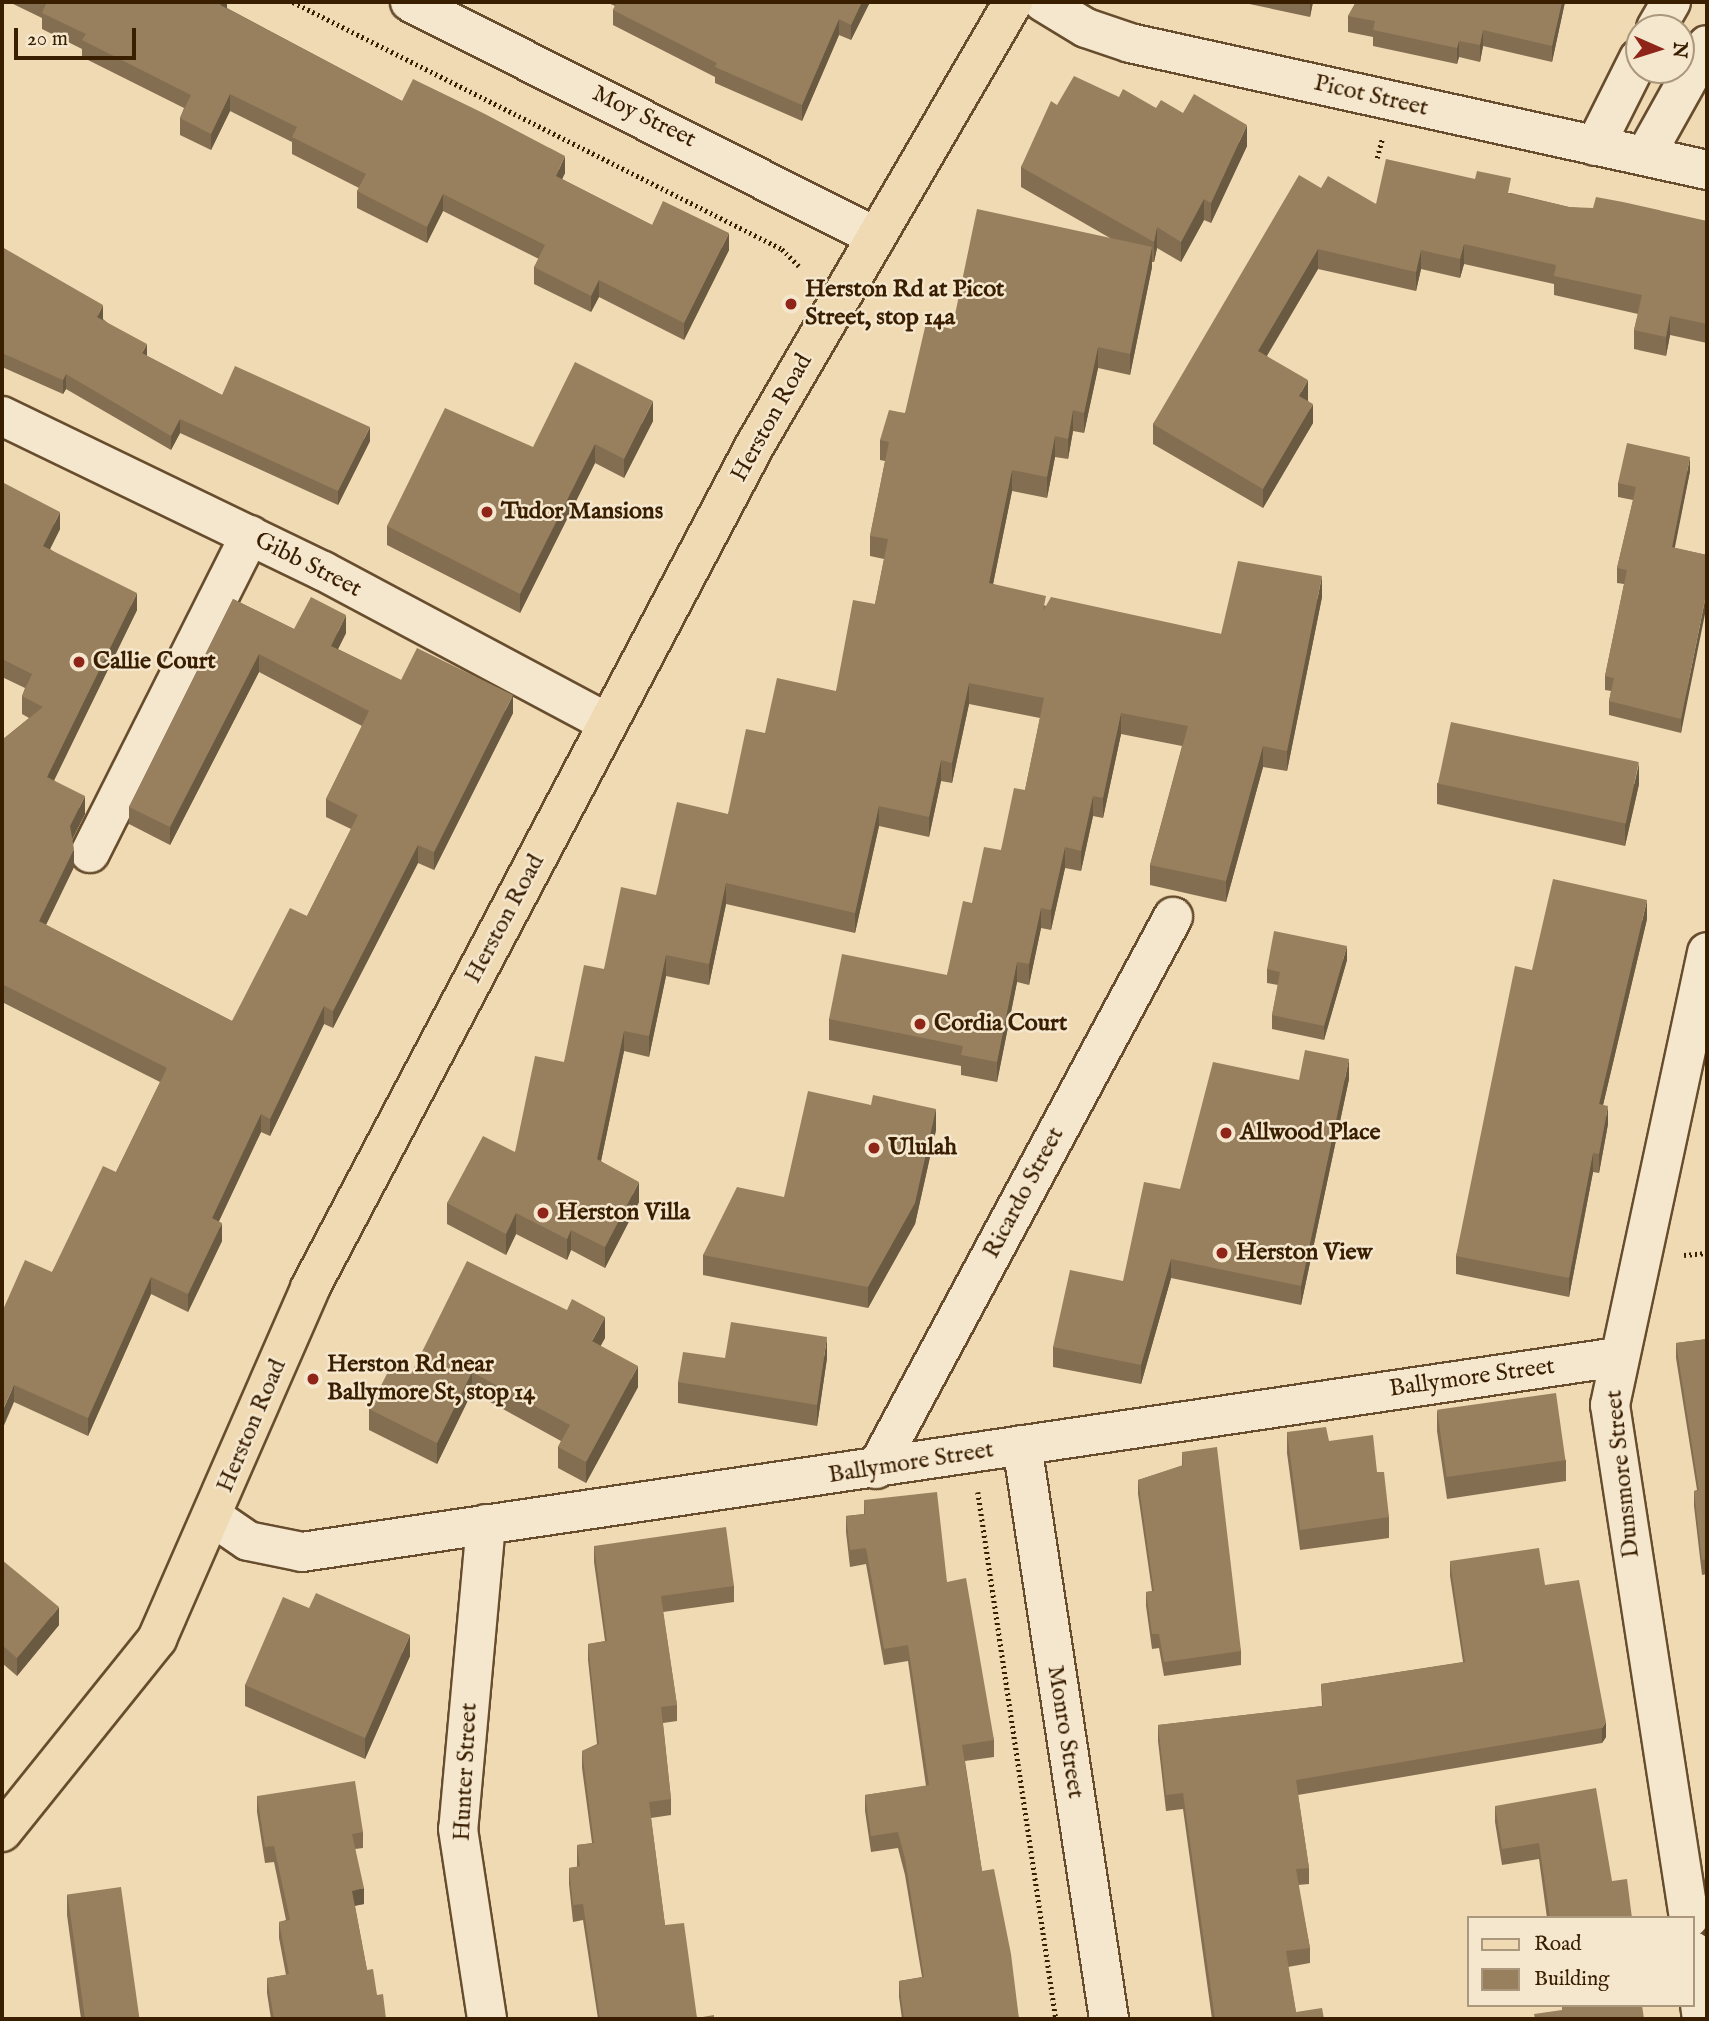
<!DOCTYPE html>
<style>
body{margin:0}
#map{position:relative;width:1709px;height:2021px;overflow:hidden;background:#f0dab4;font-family:"IM FELL English",serif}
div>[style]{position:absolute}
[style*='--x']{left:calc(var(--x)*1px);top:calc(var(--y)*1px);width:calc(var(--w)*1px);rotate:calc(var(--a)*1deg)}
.path>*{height:4.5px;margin-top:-2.25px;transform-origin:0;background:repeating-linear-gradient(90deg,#391e00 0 2px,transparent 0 5.5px)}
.roads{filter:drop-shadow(2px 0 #674d2d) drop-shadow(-2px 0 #674d2d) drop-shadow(0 2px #674d2d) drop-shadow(0 -2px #674d2d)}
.minor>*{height:38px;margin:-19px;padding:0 19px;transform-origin:19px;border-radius:19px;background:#f5e7ce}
.major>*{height:38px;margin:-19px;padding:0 19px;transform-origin:19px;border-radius:19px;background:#f0dab4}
.wall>*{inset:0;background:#836e51}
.shaded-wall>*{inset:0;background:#6a5a42}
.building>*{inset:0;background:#98805e;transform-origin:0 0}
.dots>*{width:19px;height:19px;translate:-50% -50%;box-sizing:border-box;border:4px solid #f5e7ce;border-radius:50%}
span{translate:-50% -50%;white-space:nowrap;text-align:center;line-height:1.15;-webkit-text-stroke:5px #f5e7ce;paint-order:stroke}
.street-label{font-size:24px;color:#391e00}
.poi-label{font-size:24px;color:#391e00;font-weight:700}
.left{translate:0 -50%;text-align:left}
.frame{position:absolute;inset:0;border:4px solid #391e00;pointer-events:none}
.legend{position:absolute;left:1467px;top:1916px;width:228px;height:91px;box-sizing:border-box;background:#f5e7ce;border:2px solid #aa977c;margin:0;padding:9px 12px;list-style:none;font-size:21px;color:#391e00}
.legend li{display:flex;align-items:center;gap:14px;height:35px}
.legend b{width:35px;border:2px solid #aa977c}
.north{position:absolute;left:1625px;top:14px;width:70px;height:70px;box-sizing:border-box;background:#f5e7ce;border:2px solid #aa977c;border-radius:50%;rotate:93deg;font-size:19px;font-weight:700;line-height:28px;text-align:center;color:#391e00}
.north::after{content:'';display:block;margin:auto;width:24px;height:32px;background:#8f2418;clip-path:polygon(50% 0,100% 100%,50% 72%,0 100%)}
.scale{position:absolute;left:14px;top:28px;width:122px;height:32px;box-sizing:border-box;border:4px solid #391e00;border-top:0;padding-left:9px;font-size:21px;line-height:24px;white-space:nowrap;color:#391e00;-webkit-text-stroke:5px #f5e7ce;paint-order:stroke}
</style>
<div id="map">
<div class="path">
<i style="--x:293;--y:2;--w:548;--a:26.8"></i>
<i style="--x:782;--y:249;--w:24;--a:45"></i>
<i style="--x:1377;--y:158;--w:20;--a:-75"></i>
<i style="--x:1684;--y:1255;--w:23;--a:-5"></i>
<i style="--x:978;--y:1492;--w:533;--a:81.58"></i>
</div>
<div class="roads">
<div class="minor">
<i style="--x:410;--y:2;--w:522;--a:26.76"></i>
<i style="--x:1043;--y:2;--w:50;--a:31.2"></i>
<i style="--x:1086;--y:28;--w:46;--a:18.8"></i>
<i style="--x:1130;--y:43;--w:591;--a:12.41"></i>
<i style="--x:1656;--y:28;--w:30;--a:-60"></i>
<i style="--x:1595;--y:146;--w:98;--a:-63.4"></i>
<i style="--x:1645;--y:156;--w:127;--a:-60.8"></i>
<i style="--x:2;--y:416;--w:356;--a:25.8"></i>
<i style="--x:323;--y:571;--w:323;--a:28.1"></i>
<i style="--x:90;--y:853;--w:356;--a:-63.3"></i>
<i style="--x:1022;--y:1445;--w:581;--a:81.38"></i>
<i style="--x:876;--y:1469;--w:627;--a:-61.72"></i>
<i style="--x:213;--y:1517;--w:42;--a:34.4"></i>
<i style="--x:248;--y:1541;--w:55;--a:11.5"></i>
<i style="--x:302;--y:1552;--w:1329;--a:-8.43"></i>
<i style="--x:486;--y:1524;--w:306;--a:95.2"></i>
<i style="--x:458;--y:1829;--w:192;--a:81.3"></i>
<i style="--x:1689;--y:1918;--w:519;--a:-98.75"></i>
<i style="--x:1610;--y:1405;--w:463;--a:-77.9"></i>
<i style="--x:1693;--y:1951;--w:69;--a:82.5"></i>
</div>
<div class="major">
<i style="--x:2;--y:1832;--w:248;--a:-51.2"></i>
<i style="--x:157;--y:1639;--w:383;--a:-66.4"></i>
<i style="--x:310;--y:1288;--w:953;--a:-62.17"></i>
<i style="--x:755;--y:445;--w:513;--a:-59.78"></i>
</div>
</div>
<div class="wall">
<i style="clip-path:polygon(9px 2px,227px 2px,227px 8px,402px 101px,565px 173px,562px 179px,652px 225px,729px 250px,684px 340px,599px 297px,591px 312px,534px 284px,534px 267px,539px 259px,443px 211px,427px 243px,357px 208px,357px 191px,359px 188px,292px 154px,292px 142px,230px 111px,211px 150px,180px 135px,180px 118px,184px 108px,82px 57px,82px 49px,42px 29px,42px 18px)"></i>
<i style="clip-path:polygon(606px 2px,870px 2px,851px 40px,839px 35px,802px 121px,715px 83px,715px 77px,613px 25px,613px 10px,615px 6px)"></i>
<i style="clip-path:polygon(1240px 2px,1313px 2px,1310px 17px)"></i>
<i style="clip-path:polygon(1356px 2px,1565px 2px,1552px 62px,1483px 46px,1480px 62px,1459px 57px,1457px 64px,1373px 46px,1373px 37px,1348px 32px,1348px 16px)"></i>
<i style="clip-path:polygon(1119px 97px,1156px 108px,1183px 113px,1247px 146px,1211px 223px,1204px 220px,1181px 262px,1157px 248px,1154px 262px,1152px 262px,1152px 267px,1130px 375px,1098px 368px,1084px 433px,1073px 431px,1068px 459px,1055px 457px,1047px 498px,1012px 491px,993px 584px,1046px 606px,1221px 634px,1322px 597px,1287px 771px,1263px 767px,1226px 902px,1150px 885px,1150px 865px,1182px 746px,1121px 734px,1103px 818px,1093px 816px,1081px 871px,1065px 868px,1051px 930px,1041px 928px,1029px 985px,1017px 982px,997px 1082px,961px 1075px,961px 1066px,829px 1040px,829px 1019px,947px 975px,972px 903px,1001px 850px,1025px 790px,1040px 718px,969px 704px,952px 783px,941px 781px,929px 837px,879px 826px,855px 933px,726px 904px,709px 985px,666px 976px,649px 1057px,624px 1051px,601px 1161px,639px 1202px,605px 1268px,571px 1250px,567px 1260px,516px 1234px,506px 1255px,447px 1224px,447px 1203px,515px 1152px,564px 1062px,604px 969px,656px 895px,728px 814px,765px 733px,836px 691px,875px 604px,884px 559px,870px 556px,870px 536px,885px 461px,880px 460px,880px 440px,905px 413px,952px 329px,1110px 238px,1021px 187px,1021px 167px,1057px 105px)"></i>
<i style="clip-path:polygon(1321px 188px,1376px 204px,1511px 193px,1569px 207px,1707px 221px,1707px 343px,1670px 335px,1666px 356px,1634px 349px,1634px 330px,1638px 314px,1554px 295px,1554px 284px,1464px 264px,1460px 278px,1421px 269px,1416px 291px,1318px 269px,1267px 356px,1308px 400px,1313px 423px,1263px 508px,1153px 444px,1153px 424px)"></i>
<i style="clip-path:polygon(2px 247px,103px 319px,147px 356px,222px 395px,370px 441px,338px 505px,180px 433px,171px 450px,66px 389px,63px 394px,2px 367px)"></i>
<i style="clip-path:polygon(653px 421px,624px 478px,595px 463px,520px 613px,387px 545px,387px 526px,533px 447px)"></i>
<i style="clip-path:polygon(1690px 471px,1674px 548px,1707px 555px,1681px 733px,1609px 715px,1609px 701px,1611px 691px,1605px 690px,1605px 676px,1624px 584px,1617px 583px,1617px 568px,1633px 500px,1618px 497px,1618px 483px)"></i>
<i style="clip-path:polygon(2px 482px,60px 529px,50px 549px,137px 610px,54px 780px,85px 814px,72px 839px,74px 867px,46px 925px,232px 1021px,307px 916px,351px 829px,326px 817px,326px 799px,362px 726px,259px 672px,170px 845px,129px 824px,129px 807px,233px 599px,294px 629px,346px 633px,338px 649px,401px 680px,513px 713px,434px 870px,418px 863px,333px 1028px,324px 1024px,270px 1136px,261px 1132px,219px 1221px,222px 1241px,188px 1312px,151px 1294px,88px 1436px,14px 1402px,2px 1312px,52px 1272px,116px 1172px,160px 1082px,2px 1002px,2px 740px,29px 718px,22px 714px,22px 696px,25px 688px,2px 677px)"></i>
<i style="clip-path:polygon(1437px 783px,1639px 784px,1625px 846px,1437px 804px)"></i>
<i style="clip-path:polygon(1647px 919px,1603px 1105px,1608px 1124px,1599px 1173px,1593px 1172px,1569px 1297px,1456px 1274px,1456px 1256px,1532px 970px)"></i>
<i style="clip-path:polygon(1347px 960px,1324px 1040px,1272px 1029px,1272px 1015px,1278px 985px,1267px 983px,1267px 969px)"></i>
<i style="clip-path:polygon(1349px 1079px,1301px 1305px,1171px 1278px,1141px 1384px,1053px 1367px,1053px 1347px,1123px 1281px,1180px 1189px,1299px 1080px)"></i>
<i style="clip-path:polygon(936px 1130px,915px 1224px,868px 1308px,703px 1275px,703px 1255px,784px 1197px)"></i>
<i style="clip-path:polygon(1707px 1142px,1707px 1161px,1705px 1157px,1705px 1143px)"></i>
<i style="clip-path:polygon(605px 1338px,600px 1346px,638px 1387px,586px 1483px,558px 1468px,558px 1447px,561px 1441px,472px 1392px,437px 1464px,369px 1430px,369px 1409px,411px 1374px)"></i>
<i style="clip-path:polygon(1707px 1339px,1707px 1574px,1702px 1575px,1694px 1506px,1694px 1491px,1697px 1490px,1676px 1358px,1676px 1343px)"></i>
<i style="clip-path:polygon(725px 1358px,827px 1358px,817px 1426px,678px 1403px,678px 1382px)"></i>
<i style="clip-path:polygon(1437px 1411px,1566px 1460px,1566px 1481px,1447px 1499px,1437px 1431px)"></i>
<i style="clip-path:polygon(1287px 1432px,1329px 1441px,1377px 1472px,1389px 1517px,1389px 1538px,1300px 1550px,1287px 1453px)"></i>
<i style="clip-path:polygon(1182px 1452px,1241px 1651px,1241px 1665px,1164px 1676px,1159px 1648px,1152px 1649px,1146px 1606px,1146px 1592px,1152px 1591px,1138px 1494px,1138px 1480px,1182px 1466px)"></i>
<i style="clip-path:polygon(864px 1500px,947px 1582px,994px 1740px,994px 1757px,965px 1761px,982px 1871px,1019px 2019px,902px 2019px,899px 1997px,899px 1981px,922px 1977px,905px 1875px,898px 1848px,871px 1852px,865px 1811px,865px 1795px,926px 1786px,908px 1661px,884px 1665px,866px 1564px,850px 1567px,846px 1532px,846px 1516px,864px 1514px)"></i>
<i style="clip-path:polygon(594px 1546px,734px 1586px,734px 1602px,663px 1612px,677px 1705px,677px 1721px,663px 1723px,671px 1799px,671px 1815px,651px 1818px,665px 1925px,697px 2018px,714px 2019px,598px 2019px,583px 1920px,573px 1922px,569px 1884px,569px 1868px,577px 1867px,577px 1845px,592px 1843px,582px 1768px,582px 1751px,597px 1744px,588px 1660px,588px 1644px,605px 1641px,594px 1562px)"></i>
<i style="clip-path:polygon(2px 1560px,59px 1625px,17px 1676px,2px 1663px)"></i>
<i style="clip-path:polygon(1450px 1561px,1545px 1585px,1606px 1737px,1602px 1743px,1298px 1795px,1309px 1868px,1309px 1884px,1298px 1885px,1310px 1948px,1310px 1963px,1288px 1967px,1296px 2012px,1324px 2019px,1212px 2019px,1183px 1809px,1166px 1811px,1158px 1741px,1158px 1725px,1322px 1706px,1321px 1684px,1463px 1662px,1450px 1576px)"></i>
<i style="clip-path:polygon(309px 1608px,410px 1656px,365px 1759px,245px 1706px,245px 1685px)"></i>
<i style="clip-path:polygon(257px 1796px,363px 1832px,363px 1848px,355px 1849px,364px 1904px,355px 1906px,367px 1970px,386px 2019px,271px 2019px,267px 1993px,267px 1978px,286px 1975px,279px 1938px,279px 1922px,286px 1920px,274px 1862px,265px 1863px,257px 1812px)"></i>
<i style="clip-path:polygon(1495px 1806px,1612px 1881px,1632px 1918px,1547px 1918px,1539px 1859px,1502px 1865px,1495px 1822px)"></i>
<i style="clip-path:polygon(67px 1894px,139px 2019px,81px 2019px,67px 1915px)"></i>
</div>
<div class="shaded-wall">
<i style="clip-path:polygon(222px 2px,227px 2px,227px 9px,220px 5px)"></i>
<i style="clip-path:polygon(862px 2px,870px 2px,851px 40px,851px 25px)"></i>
<i style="clip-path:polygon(1310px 2px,1313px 2px,1310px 17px)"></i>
<i style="clip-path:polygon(1562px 2px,1565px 2px,1552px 62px,1552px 46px)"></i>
<i style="clip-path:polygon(839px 19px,839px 35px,802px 121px,802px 105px)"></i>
<i style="clip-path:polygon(1483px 30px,1483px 46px,1480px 62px,1480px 45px)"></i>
<i style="clip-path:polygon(1459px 41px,1459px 57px,1457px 64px,1457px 48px)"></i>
<i style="clip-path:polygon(230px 94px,230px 111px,211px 150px,211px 134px)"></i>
<i style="clip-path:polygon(1247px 125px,1247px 146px,1211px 223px,1211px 203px)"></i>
<i style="clip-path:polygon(565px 156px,565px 173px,556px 192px,556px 176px)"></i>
<i style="clip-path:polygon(443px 194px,443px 211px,427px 243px,427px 227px)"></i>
<i style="clip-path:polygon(1204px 199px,1204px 220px,1181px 262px,1181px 242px)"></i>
<i style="clip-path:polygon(1157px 227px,1157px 248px,1154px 262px,1154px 242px)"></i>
<i style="clip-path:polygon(729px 233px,729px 250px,684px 340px,684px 323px)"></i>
<i style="clip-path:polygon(1464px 244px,1464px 264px,1460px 278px,1460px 259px)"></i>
<i style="clip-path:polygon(1152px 247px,1152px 267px,1130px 375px,1130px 354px)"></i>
<i style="clip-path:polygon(1318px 249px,1318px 269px,1258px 370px,1258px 351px)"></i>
<i style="clip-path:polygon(1421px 250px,1421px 269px,1416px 291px,1416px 272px)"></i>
<i style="clip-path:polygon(599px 280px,599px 297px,591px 312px,591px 296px)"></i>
<i style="clip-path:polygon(103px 305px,103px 319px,97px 331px,97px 317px)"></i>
<i style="clip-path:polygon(1670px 316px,1670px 335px,1666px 356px,1666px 337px)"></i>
<i style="clip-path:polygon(147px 344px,147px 358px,142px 353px)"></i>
<i style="clip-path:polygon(1098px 347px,1098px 368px,1084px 433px,1084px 413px)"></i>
<i style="clip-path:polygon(66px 374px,66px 389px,63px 394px,63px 380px)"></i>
<i style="clip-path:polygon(1308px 380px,1308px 400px,1299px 415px,1299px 396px)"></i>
<i style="clip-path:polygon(653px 401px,653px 421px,624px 478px,624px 459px)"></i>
<i style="clip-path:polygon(1313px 404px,1313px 423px,1263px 508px,1263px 489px)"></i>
<i style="clip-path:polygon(1073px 410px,1073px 431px,1068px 459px,1068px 439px)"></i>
<i style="clip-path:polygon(180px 419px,180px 433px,171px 450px,171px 436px)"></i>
<i style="clip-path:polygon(370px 427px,370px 441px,338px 505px,338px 491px)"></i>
<i style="clip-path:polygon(1055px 436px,1055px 457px,1047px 498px,1047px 477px)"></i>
<i style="clip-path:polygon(595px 444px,595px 463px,520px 613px,520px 594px)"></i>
<i style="clip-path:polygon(1690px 457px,1690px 471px,1672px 562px,1672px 547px)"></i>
<i style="clip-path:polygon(1012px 470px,1012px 491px,989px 604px,989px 583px)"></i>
<i style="clip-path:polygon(60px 512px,60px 529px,43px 563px,43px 546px)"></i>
<i style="clip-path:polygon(1322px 576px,1322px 597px,1287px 771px,1287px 751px)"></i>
<i style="clip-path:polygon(1707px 590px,1707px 604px,1681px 733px,1681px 719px)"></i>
<i style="clip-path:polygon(137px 593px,137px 610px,47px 795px,47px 777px)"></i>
<i style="clip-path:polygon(346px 615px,346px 633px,331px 663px,331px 646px)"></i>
<i style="clip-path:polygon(259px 654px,259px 672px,170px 845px,170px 827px)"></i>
<i style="clip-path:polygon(969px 683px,969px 704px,952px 783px,952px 763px)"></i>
<i style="clip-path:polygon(513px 695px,513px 713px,434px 870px,434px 852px)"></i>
<i style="clip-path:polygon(1121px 713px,1121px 734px,1103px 818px,1103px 798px)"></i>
<i style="clip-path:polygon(1263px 746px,1263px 767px,1226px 902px,1226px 881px)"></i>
<i style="clip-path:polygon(941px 760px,941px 781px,929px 837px,929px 817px)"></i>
<i style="clip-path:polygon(1639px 763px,1639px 784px,1625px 846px,1625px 825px)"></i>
<i style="clip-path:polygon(85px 796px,85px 814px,70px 844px,70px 826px)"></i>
<i style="clip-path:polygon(1093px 796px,1093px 816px,1081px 871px,1081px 851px)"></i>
<i style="clip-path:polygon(879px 806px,879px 826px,855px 933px,855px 913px)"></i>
<i style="clip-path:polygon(418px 845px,418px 863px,333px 1028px,333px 1011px)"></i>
<i style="clip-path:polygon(1065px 847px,1065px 868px,1051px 930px,1051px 910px)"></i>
<i style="clip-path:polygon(74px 849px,74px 867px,39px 939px,39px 921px)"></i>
<i style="clip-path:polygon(726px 883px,726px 904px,709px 985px,709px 964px)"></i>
<i style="clip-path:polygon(1647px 900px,1647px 919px,1599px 1122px,1599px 1104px)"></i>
<i style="clip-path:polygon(1041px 908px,1041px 928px,1029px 985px,1029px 964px)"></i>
<i style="clip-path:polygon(1347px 946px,1347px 960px,1324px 1040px,1324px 1026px)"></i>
<i style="clip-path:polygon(666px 955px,666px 976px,649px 1057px,649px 1036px)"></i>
<i style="clip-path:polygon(1017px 962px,1017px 982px,997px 1082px,997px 1062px)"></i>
<i style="clip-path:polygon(324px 1006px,324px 1024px,270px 1136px,270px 1119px)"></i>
<i style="clip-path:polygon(624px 1031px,624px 1051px,597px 1180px,597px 1159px)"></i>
<i style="clip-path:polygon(1349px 1059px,1349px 1079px,1301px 1305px,1301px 1286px)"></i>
<i style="clip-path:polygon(1608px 1106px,1608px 1124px,1599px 1173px,1599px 1154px)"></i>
<i style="clip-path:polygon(936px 1109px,936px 1130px,915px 1224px,868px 1308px,868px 1287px)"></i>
<i style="clip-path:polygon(261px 1114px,261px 1132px,212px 1236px,212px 1218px)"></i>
<i style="clip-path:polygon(1593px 1153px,1593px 1172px,1569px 1297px,1569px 1278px)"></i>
<i style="clip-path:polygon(639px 1182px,639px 1202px,605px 1268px,605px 1247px)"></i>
<i style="clip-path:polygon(516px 1213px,516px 1234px,506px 1255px,506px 1234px)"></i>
<i style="clip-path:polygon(222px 1223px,222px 1241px,188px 1312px,188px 1294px)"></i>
<i style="clip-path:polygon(571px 1230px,571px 1250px,567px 1260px,567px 1239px)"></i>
<i style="clip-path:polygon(1171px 1259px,1171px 1278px,1141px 1384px,1141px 1365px)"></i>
<i style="clip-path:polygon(151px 1277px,151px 1294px,88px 1436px,88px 1418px)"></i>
<i style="clip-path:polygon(605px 1317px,605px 1338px,592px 1362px,592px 1341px)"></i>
<i style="clip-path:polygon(827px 1337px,827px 1358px,817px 1426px,817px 1405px)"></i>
<i style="clip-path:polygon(638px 1366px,638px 1387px,586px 1483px,586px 1462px)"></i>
<i style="clip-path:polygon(472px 1372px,472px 1392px,437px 1464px,437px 1443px)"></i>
<i style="clip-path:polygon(14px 1385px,14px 1402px,2px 1430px,2px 1412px)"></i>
<i style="clip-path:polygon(59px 1607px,59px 1625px,17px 1676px,17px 1658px)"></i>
<i style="clip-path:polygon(410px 1635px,410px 1656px,365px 1759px,365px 1738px)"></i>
<i style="clip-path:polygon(1606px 1722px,1606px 1737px,1602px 1743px,1602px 1728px)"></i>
<i style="clip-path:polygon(364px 1888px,364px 1904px,352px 1906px,352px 1891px)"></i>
</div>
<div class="building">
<i style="clip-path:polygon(43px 2px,222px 2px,220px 5px,402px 101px,413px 79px,483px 113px,565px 156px,556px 176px,652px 225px,663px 201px,729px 233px,684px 323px,599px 280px,591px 296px,534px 267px,545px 245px,443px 194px,427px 227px,357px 191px,366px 174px,292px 137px,297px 127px,230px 94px,211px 134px,180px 118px,191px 95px,82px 40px,86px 34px,42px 13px,46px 4px)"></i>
<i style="clip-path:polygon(617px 2px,862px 2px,851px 25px,839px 19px,802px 105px,715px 67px,717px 63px,613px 10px)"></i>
<i style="clip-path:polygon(1356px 2px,1562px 2px,1552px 46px,1483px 30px,1480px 45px,1459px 41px,1457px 48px,1373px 30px,1375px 21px,1348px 16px)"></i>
<i style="clip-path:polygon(1074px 76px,1119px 97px,1123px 89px,1156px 108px,1161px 100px,1183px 113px,1194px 94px,1247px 125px,1211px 203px,1204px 199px,1181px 242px,1157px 227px,1154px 242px,1021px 167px,1051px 101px,1057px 105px)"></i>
<i style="clip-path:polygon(1386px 159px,1475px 179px,1477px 171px,1511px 178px,1508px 193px,1569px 207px,1593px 208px,1596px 197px,1623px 202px,1707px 221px,1707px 324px,1670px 316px,1666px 337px,1634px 330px,1642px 295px,1554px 276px,1556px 265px,1464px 244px,1460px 259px,1421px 250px,1416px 272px,1318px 249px,1258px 351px,1308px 380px,1299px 396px,1313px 404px,1263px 489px,1153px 424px,1299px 175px,1321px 188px,1328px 176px,1376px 204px)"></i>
<i style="clip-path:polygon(977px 209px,1152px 247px,1130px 354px,1098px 347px,1084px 413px,1073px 410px,1068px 439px,1055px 436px,1047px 477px,1012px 470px,989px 583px,1046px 596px,1043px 611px,1051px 597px,1221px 634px,1238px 561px,1322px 576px,1287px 751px,1263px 746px,1226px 881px,1150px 865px,1188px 726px,1121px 713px,1103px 798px,1093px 796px,1081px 851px,1065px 847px,1051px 910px,1041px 908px,1029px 964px,1017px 962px,997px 1062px,961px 1055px,963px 1046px,829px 1019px,842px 954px,947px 975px,963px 901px,972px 903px,984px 847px,1001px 850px,1014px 788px,1025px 790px,1044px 698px,969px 683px,952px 763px,941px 760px,929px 817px,879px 806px,855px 913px,726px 883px,709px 964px,666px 955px,649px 1036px,624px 1031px,597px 1159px,639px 1182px,605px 1247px,571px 1230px,567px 1239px,516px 1213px,506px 1234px,447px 1203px,483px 1136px,515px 1152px,535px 1056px,564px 1062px,584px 965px,604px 969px,621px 887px,656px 895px,677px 802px,728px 814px,746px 729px,765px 733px,777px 678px,836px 691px,853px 600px,875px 604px,888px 539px,870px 536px,889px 442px,880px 440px,889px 410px,905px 413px,926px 323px,952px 329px)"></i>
<i style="clip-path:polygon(2px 247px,103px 305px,97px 317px,147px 344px,142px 353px,222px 395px,235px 366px,370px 427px,338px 491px,180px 419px,171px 436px,66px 374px,63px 380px,2px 353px)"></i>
<i style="clip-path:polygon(575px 362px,653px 401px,624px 459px,595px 444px,520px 594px,387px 526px,445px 408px,533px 447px)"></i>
<i style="clip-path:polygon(1627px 443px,1690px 457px,1672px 547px,1707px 555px,1707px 590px,1681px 719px,1609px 701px,1614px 678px,1605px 676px,1627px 570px,1617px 568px,1636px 487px,1618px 483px)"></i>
<i style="clip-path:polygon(2px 482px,60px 512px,43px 546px,137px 593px,47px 777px,85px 796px,70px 826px,74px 849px,39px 921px,232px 1021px,290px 908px,307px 916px,358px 815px,326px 799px,369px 711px,259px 654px,170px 827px,129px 807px,233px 599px,294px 629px,311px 597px,346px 615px,331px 646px,401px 680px,417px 648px,513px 695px,434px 852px,418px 845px,333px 1011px,324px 1006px,270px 1119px,261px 1114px,212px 1218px,222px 1223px,188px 1294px,151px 1277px,88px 1418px,14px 1385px,2px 1412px,2px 1312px,25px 1260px,52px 1272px,103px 1166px,116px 1172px,167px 1068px,2px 984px,2px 740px,43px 707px,22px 696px,32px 674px,2px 659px)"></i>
<i style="left:1451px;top:722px;width:192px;height:63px;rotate:12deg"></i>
<i style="clip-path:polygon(1553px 879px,1647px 900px,1599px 1104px,1608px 1106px,1599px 1154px,1593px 1153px,1569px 1278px,1456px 1256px,1515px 966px,1532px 970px)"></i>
<i style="clip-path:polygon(1274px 931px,1347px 946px,1324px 1026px,1272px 1015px,1280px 972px,1267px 969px)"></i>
<i style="clip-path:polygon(1305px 1050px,1349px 1059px,1301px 1286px,1171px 1259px,1141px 1365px,1053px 1347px,1070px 1270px,1123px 1281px,1144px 1182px,1180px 1189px,1213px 1062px,1299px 1080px)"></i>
<i style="clip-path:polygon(808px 1091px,871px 1105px,873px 1095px,936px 1109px,915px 1203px,868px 1287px,703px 1255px,737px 1187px,784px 1197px)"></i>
<i style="clip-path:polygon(467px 1261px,567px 1310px,572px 1299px,605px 1317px,592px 1341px,638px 1366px,586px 1462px,558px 1447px,570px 1425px,472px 1372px,437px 1443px,369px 1409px,392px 1364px,411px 1374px)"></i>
<i style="clip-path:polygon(731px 1322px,827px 1337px,817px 1405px,678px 1382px,683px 1352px,725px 1358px)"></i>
<i style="clip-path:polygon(1707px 1339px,1707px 1559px,1702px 1560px,1694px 1491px,1699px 1490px,1676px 1343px)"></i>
<i style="left:1556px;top:1393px;width:68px;height:120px;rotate:82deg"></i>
<i style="clip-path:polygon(1326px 1427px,1329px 1441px,1373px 1435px,1377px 1472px,1384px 1472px,1389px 1517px,1300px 1530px,1287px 1432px)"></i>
<i style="clip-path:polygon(1217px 1447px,1241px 1651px,1164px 1662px,1159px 1634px,1152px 1634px,1146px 1592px,1154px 1591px,1138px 1480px,1183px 1465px,1182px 1452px)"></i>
<i style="clip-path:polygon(937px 1492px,947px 1582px,966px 1578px,994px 1740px,962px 1745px,982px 1871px,994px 1869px,1011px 1954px,1019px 2019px,904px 2019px,899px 1981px,924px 1977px,905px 1859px,898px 1832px,871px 1836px,865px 1795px,929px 1785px,908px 1645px,884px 1649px,866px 1548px,850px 1550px,846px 1516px,865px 1514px,864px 1500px)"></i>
<i style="clip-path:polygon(726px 1527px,734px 1586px,661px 1596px,677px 1705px,661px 1707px,671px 1799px,649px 1802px,665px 1925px,684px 1923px,697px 2018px,714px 2015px,714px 2019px,600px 2019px,583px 1904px,573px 1905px,569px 1868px,580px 1866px,577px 1845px,594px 1843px,582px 1751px,599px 1744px,588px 1644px,607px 1641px,594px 1546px)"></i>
<i style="clip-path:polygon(1539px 1548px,1545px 1585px,1579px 1580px,1606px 1722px,1602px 1728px,1296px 1780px,1309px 1868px,1296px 1869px,1310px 1948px,1286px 1951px,1296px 2012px,1322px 2008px,1324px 2019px,1215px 2019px,1183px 1793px,1166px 1795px,1158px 1725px,1323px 1706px,1321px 1684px,1465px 1662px,1450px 1561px)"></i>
<i style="clip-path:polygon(2px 1560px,59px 1607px,17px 1658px,2px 1645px)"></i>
<i style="clip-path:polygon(316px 1593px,410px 1635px,365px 1738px,245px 1685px,283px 1597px,309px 1608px)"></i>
<i style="clip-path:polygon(355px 1781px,363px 1832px,352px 1834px,364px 1888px,352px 1891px,367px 1970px,373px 1969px,377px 1995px,383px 1994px,386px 2019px,274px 2019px,267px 1978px,289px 1974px,279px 1922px,290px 1920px,274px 1846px,265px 1847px,257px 1796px)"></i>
<i style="clip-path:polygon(1596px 1788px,1612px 1881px,1627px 1879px,1632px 1918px,1550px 1918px,1539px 1843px,1502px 1849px,1495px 1806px)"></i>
<i style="left:121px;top:1887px;width:133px;height:54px;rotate:82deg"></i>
<i style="clip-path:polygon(1562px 2005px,1642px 2005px,1644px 2019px,1535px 2019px,1534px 2014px,1562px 2010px)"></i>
</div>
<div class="dots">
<i style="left:791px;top:304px;background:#8f2418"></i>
<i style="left:487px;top:512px;background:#8f2418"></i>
<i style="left:79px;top:662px;background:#8f2418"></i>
<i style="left:920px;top:1024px;background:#8f2418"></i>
<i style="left:1226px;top:1133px;background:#8f2418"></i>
<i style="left:874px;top:1148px;background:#8f2418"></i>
<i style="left:543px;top:1213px;background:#8f2418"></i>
<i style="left:1222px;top:1253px;background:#8f2418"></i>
<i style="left:313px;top:1379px;background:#8f2418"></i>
</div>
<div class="street-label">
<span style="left:1371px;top:96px;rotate:13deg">Picot Street</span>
<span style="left:644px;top:117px;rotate:26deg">Moy Street</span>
<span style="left:772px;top:418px;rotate:-61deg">Herston Road</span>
<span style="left:308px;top:565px;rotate:27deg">Gibb Street</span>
<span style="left:505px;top:919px;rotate:-62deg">Herston Road</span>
<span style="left:1024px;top:1193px;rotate:-62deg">Ricardo Street</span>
<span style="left:1472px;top:1378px;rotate:-8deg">Ballymore Street</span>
<span style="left:252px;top:1426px;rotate:-67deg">Herston Road</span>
<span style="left:911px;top:1463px;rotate:-9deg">Ballymore Street</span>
<span style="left:1623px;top:1474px;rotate:-96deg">Dunsmore Street</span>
<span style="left:1065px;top:1732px;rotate:81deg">Monro Street</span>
<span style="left:466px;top:1772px;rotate:-87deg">Hunter Street</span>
</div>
<div class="poi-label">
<span class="left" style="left:805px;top:304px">Herston Rd at Picot<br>Street, stop 14a</span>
<span class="left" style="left:501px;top:512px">Tudor Mansions</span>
<span class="left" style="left:93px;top:662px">Callie Court</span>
<span class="left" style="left:934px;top:1024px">Cordia Court</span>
<span class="left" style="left:1240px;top:1133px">Allwood Place</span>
<span class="left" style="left:888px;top:1148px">Ululah</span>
<span class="left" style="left:557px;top:1213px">Herston Villa</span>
<span class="left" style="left:1236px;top:1253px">Herston View</span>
<span class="left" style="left:327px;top:1379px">Herston Rd near<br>Ballymore St, stop 14</span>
</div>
<div class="frame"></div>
<ul class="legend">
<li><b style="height:9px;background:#f0dab4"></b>Road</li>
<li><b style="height:19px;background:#98805e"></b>Building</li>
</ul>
<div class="north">N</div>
<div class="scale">20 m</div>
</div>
